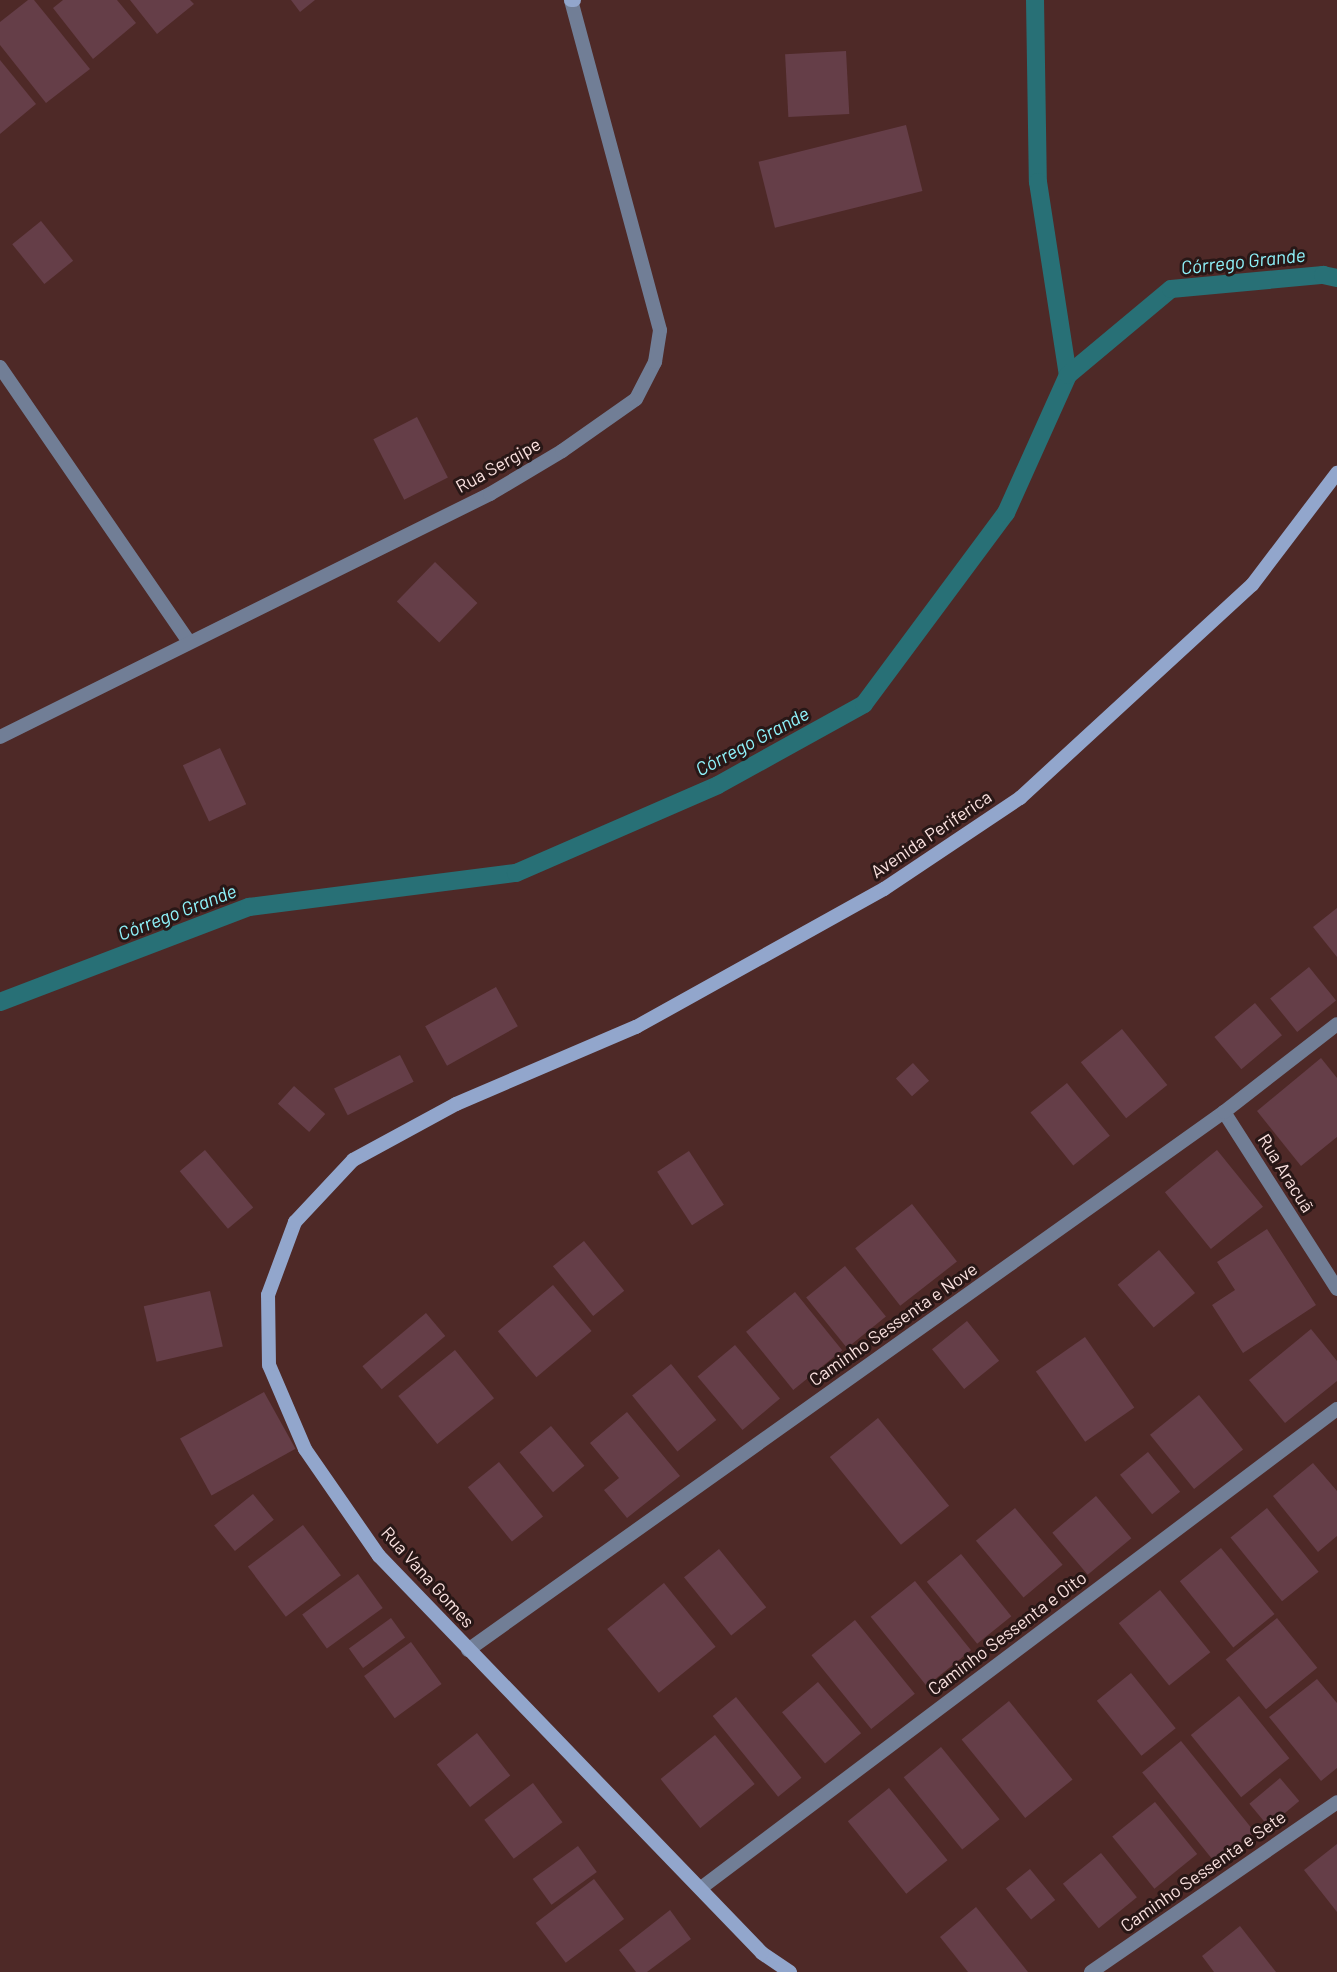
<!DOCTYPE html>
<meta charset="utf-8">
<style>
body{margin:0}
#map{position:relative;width:1337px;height:1972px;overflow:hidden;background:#4e2927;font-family:Barlow,sans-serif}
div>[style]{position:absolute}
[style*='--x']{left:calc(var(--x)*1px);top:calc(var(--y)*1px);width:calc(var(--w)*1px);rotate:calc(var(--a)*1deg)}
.stream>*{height:18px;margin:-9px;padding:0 9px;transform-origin:9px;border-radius:9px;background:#287076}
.building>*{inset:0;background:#653e48;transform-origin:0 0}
.street>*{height:14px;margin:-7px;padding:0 7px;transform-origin:7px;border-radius:7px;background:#717e96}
.secondary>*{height:14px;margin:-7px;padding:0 7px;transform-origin:7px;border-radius:7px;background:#92a6cc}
span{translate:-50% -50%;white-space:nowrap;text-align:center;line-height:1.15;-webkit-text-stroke:6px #281716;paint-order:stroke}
.street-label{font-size:18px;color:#fbe2e0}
.water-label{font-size:19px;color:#8ff3fb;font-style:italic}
</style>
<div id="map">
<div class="stream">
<i style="--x:1035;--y:0;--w:182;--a:89.1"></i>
<i style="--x:1038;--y:182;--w:195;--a:81.2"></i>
<i style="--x:0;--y:1002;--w:267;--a:-20.9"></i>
<i style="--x:249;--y:907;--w:269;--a:-7.3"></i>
<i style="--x:516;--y:873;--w:220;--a:-23.5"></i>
<i style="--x:718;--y:785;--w:167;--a:-29"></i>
<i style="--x:864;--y:704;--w:238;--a:-53.4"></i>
<i style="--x:1006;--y:513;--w:151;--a:-65.8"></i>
<i style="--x:1068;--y:375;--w:134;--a:-39.9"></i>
<i style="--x:1171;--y:289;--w:153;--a:-5.3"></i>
<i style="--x:1323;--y:275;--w:14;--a:12"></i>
</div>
<div class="building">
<i style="clip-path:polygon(28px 0,34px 0,90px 69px,46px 103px,0 45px,0 22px)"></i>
<i style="clip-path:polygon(63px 0,117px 0,136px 23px,93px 59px,53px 8px)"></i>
<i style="clip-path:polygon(130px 0,190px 0,194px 4px,157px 34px)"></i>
<i style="clip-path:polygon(291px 0,315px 0,300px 12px)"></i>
<i style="left:846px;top:51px;width:63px;height:61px;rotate:87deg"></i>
<i style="clip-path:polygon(0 60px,36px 104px,0 134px)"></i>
<i style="left:906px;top:125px;width:68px;height:152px;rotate:76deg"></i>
<i style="left:41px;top:221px;width:51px;height:37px;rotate:51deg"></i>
<i style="left:417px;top:417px;width:68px;height:49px;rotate:63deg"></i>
<i style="left:435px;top:562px;width:59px;height:55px;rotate:44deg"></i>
<i style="left:220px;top:748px;width:62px;height:41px;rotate:65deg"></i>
<i style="clip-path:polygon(1337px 908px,1337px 957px,1313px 927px)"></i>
<i style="left:1309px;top:967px;width:43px;height:50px;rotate:51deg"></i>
<i style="left:496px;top:987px;width:45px;height:81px;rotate:61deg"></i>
<i style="left:1255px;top:1003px;width:42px;height:53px;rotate:50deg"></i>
<i style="left:1122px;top:1029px;width:72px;height:53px;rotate:51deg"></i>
<i style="left:400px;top:1055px;width:30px;height:74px;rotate:63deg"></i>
<i style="clip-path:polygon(1321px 1058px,1337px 1078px,1337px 1137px,1301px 1166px,1257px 1111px)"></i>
<i style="left:913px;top:1063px;width:24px;height:23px;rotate:48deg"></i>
<i style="left:1067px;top:1083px;width:68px;height:47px;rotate:51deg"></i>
<i style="left:294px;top:1086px;width:42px;height:24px;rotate:42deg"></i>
<i style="left:205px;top:1150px;width:75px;height:33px;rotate:50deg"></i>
<i style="left:1217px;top:1150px;width:73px;height:67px;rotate:51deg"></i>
<i style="left:689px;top:1151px;width:64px;height:38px;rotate:57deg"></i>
<i style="left:912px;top:1204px;width:73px;height:72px;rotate:52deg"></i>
<i style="clip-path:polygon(1267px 1229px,1316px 1305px,1243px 1353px,1212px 1305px,1235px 1290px,1217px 1262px)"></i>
<i style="left:584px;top:1241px;width:64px;height:40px;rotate:51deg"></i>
<i style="left:1159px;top:1250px;width:56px;height:54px;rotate:50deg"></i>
<i style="left:845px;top:1266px;width:65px;height:50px;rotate:51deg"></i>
<i style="left:553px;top:1285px;width:60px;height:72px;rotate:50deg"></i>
<i style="left:210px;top:1291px;width:57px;height:68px;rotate:77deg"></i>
<i style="left:795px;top:1292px;width:75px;height:63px;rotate:51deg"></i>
<i style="left:426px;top:1313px;width:30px;height:83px;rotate:50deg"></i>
<i style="left:967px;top:1321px;width:51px;height:45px;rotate:51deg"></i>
<i style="clip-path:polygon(1311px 1329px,1337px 1361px,1337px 1381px,1285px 1423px,1249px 1380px)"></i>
<i style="left:1085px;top:1337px;width:86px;height:60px;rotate:55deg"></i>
<i style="left:735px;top:1345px;width:70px;height:49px;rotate:50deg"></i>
<i style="left:455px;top:1350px;width:62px;height:73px;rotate:51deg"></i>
<i style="left:671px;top:1364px;width:72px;height:50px;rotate:51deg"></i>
<i style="left:264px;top:1392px;width:65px;height:96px;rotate:61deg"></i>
<i style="left:1199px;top:1395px;width:70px;height:63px;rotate:51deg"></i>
<i style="clip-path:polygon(627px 1412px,680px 1476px,627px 1518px,604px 1490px,619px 1478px,590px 1443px)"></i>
<i style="left:878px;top:1418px;width:113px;height:62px;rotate:51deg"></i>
<i style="left:551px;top:1426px;width:52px;height:41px;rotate:50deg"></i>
<i style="left:1148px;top:1452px;width:51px;height:36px;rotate:51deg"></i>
<i style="left:499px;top:1462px;width:70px;height:40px;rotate:51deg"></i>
<i style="clip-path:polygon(1313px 1463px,1337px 1491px,1337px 1536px,1318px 1552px,1273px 1496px)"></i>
<i style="left:253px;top:1494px;width:33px;height:50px;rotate:51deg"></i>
<i style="left:1096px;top:1496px;width:55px;height:57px;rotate:50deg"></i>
<i style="left:1015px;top:1508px;width:74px;height:51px;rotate:50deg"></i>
<i style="left:1267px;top:1508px;width:82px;height:47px;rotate:51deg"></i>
<i style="left:303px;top:1525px;width:63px;height:69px;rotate:53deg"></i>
<i style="left:1221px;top:1548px;width:85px;height:53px;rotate:51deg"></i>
<i style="left:719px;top:1549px;width:75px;height:45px;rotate:51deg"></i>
<i style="left:961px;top:1554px;width:80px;height:44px;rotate:51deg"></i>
<i style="left:358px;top:1574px;width:42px;height:69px;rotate:54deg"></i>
<i style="left:915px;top:1581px;width:89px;height:57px;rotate:51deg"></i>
<i style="left:664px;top:1583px;width:82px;height:73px;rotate:51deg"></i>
<i style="left:1160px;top:1590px;width:80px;height:53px;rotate:51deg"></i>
<i style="left:391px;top:1618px;width:24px;height:52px;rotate:54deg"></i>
<i style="left:1277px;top:1618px;width:64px;height:66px;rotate:51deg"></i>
<i style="left:855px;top:1620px;width:95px;height:56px;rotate:51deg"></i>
<i style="left:411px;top:1642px;width:52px;height:58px;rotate:54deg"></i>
<i style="left:1131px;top:1673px;width:71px;height:44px;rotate:51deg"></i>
<i style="clip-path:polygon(1317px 1679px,1337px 1703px,1337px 1768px,1321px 1781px,1269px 1717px)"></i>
<i style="left:818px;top:1682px;width:67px;height:47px;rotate:50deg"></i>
<i style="left:1239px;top:1696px;width:80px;height:62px;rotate:51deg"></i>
<i style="left:736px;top:1697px;width:104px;height:30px;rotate:51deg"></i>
<i style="left:1009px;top:1701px;width:101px;height:61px;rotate:51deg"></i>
<i style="left:477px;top:1733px;width:54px;height:51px;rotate:52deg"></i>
<i style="left:715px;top:1735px;width:63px;height:70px;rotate:51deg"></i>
<i style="left:1181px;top:1741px;width:117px;height:50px;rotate:51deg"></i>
<i style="left:941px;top:1747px;width:93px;height:48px;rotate:51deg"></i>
<i style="left:1280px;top:1778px;width:30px;height:40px;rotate:50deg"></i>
<i style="left:533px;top:1783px;width:49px;height:61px;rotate:53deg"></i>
<i style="left:889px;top:1788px;width:93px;height:53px;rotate:51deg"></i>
<i style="left:1155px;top:1802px;width:67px;height:55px;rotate:51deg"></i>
<i style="clip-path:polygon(1337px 1844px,1337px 1912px,1304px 1870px)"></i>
<i style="left:578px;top:1846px;width:32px;height:56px;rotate:54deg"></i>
<i style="left:1101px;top:1853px;width:57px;height:49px;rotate:51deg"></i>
<i style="left:1030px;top:1869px;width:40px;height:31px;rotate:51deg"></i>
<i style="left:594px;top:1879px;width:50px;height:73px;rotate:53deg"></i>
<i style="clip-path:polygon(976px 1907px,1028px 1972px,968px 1972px,940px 1937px)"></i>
<i style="clip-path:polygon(670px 1910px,691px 1939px,647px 1972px,636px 1972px,619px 1950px)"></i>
<i style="clip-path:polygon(1240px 1926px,1276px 1972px,1214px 1972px,1202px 1956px)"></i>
</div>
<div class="street">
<i style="--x:0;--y:367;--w:334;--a:55.5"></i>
<i style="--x:0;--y:737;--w:547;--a:-26.38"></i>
<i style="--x:490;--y:494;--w:84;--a:-30.8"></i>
<i style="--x:562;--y:451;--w:90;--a:-35.1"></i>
<i style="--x:636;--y:399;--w:42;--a:-62.8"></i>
<i style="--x:655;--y:362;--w:32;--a:-81"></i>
<i style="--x:660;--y:330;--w:342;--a:-105.1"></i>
<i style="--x:1224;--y:1112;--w:210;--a:57.4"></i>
<i style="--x:468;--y:1650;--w:928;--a:-35.44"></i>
<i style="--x:1224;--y:1112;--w:143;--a:-37.9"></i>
<i style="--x:701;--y:1888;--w:796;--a:-36.99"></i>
<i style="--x:1091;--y:1972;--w:299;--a:-34.6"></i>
</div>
<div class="secondary">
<i style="--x:571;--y:0;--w:3;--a:0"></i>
<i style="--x:790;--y:1972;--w:34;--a:-146"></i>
<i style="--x:762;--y:1953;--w:552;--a:-133.97"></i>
<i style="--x:379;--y:1556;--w:130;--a:-124.7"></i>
<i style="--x:305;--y:1449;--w:91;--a:-113.2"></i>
<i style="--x:269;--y:1365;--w:70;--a:-90.8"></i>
<i style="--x:268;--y:1295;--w:78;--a:-69.7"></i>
<i style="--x:295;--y:1222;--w:85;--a:-46.9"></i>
<i style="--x:353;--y:1160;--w:117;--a:-28.5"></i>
<i style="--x:456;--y:1104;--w:196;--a:-23.2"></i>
<i style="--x:636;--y:1027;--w:284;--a:-29.1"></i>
<i style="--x:884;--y:889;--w:164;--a:-33.8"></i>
<i style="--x:1020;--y:798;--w:315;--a:-42.6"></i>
<i style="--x:1252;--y:585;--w:141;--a:-52.8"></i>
</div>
<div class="street-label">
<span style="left:498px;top:465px;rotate:-29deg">Rua Sergipe</span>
<span style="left:931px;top:834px;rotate:-34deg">Avenida Periferica</span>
<span style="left:1286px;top:1173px;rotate:58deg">Rua Aracuã</span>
<span style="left:893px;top:1324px;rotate:-35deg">Caminho Sessenta e Nove</span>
<span style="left:428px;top:1577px;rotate:48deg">Rua Vana Gomes</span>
<span style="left:1007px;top:1633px;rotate:-37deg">Caminho Sessenta e Oito</span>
<span style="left:1203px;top:1871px;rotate:-35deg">Caminho Sessenta e Sete</span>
</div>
<div class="water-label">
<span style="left:1243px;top:261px;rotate:-6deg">Córrego Grande</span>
<span style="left:752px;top:741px;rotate:-28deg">Córrego Grande</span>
<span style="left:177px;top:912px;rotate:-21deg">Córrego Grande</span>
</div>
</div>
